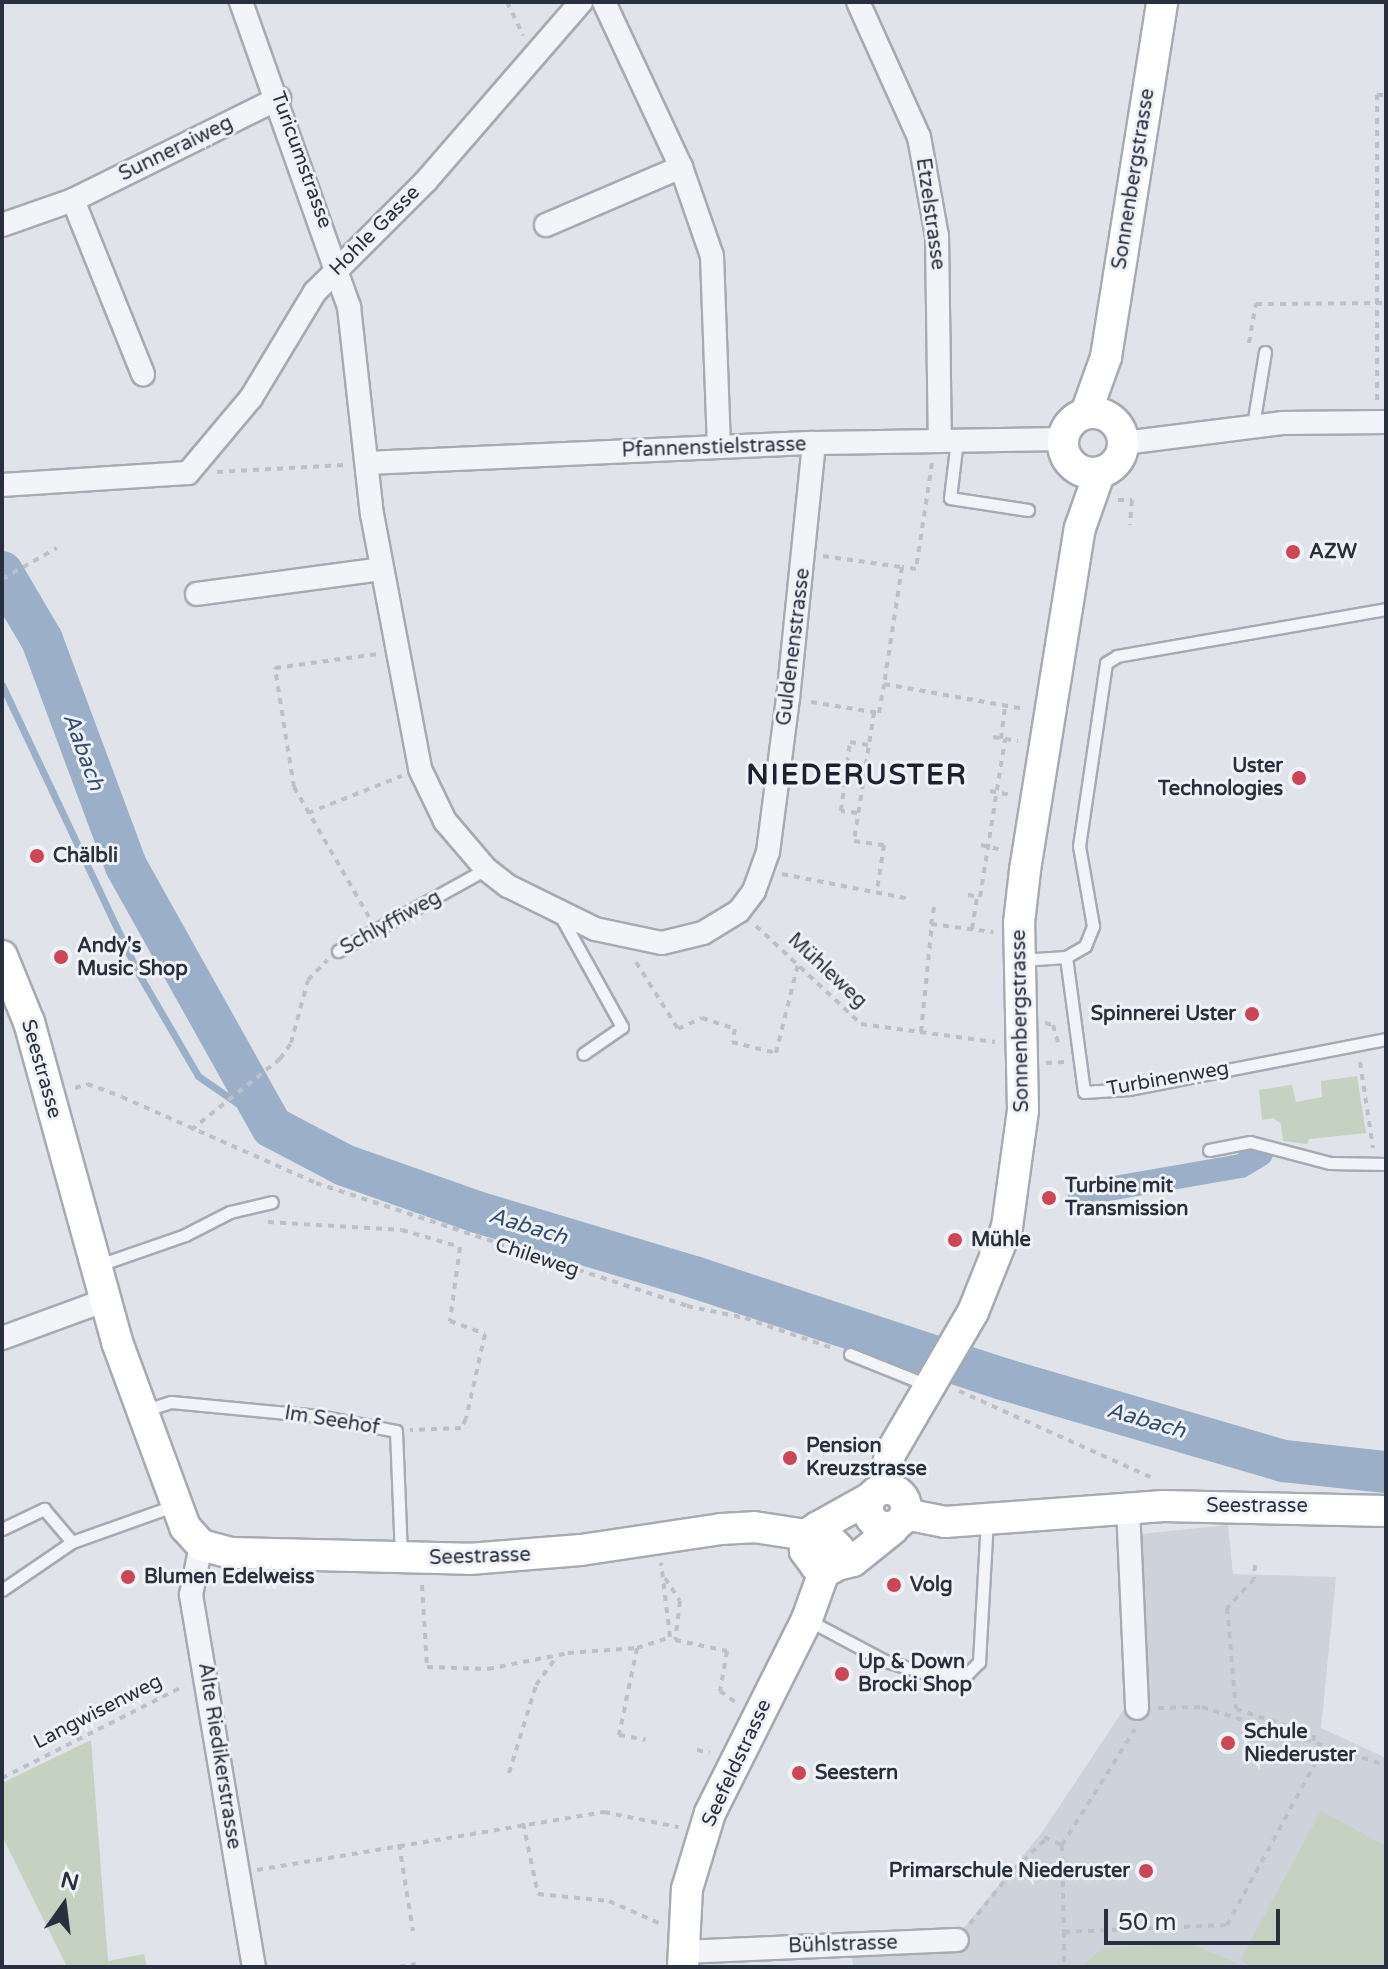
<!DOCTYPE html>
<meta charset="utf-8">
<style>
body{margin:0}
#map{position:relative;width:1388px;height:1969px;overflow:hidden;background:#e0e3e9;font-family:"Varela Round",sans-serif}
div>[style]{position:absolute}
[style*='--x']{left:calc(var(--x)*1px);top:calc(var(--y)*1px);width:calc(var(--w)*1px);rotate:calc(var(--a)*1deg)}
.built>*{inset:0;background:#ced2da}
.green>*{inset:0;background:#c5d2c1}
.stream>*{height:7px;margin:-3.5px;padding:0 3.5px;transform-origin:3.5px;border-radius:3.5px;background:#9bafc8}
.canal>*{height:24px;margin:-12px;padding:0 12px;transform-origin:12px;border-radius:12px;background:#9bafc8}
.river>*{height:42px;margin:-21px;padding:0 21px;transform-origin:21px;border-radius:21px;background:#9bafc8}
.path>*{height:4px;margin-top:-2px;transform-origin:0;background:repeating-linear-gradient(90deg,#bdc1c7 0 6px,transparent 0 12px)}
.roads{filter:drop-shadow(2px 0 #a5aab3) drop-shadow(-2px 0 #a5aab3) drop-shadow(0 2px #a5aab3) drop-shadow(0 -2px #a5aab3)}
.lane>*{height:11px;margin:-5.5px;padding:0 5.5px;transform-origin:5.5px;border-radius:5.5px;background:#f2f4f7}
.street>*{height:22px;margin:-11px;padding:0 11px;transform-origin:11px;border-radius:11px;background:#f2f4f7}
.secondary>*{height:30px;margin:-15px;padding:0 15px;transform-origin:15px;border-radius:15px;background:#fff}
.secondary>.ring{margin:-15px;padding:0;box-sizing:content-box;background:none;border:30px solid #fff;border-radius:50%}
.dots>*{width:22px;height:22px;translate:-50% -50%;box-sizing:border-box;border:4px solid #eff2f6;border-radius:50%}
span{translate:-50% -50%;white-space:nowrap;text-align:center;line-height:1.15;-webkit-text-stroke:6px #eff2f6;paint-order:stroke}
.street-label{font-size:20px;color:#283040}
.poi-label{font-size:20px;color:#283040;font-weight:700}
.left{translate:0 -50%;text-align:left}
.right{translate:-100% -50%;text-align:right}
.water-label{font-size:22px;color:#334e73;font-style:italic}
.district-label{font-size:28px;color:#1b2130;font-weight:700;letter-spacing:2px}
.frame{position:absolute;inset:0;border:4px solid #283040;pointer-events:none}
.north{position:absolute;left:24px;top:1865px;width:80px;height:80px;-webkit-text-stroke:6px #eff2f6;paint-order:stroke;rotate:14deg;font-size:22px;font-weight:700;line-height:32px;text-align:center;color:#283040}
.north::after{content:'';display:block;margin:auto;width:28px;height:36px;background:#283040;clip-path:polygon(50% 0,100% 100%,50% 72%,0 100%)}
.scale{position:absolute;left:1104px;top:1909px;width:176px;height:36px;box-sizing:border-box;border:4px solid #283040;border-top:0;padding-left:10px;font-size:24px;line-height:28px;white-space:nowrap;color:#283040;-webkit-text-stroke:6px #eff2f6;paint-order:stroke}
</style>
<div id="map">
<div class="built">
<i style="clip-path:polygon(1228px 1525px,1233px 1574px,1336px 1577px,1321px 1728px,1386px 1758px,1384px 1967px,853px 1967px,852px 1951px,948px 1947px,1043px 1831px,1124px 1709px,1145px 1708px,1141px 1534px)"></i>
</div>
<div class="green">
<i style="clip-path:polygon(1357px 1076px,1366px 1133px,1309px 1139px,1307px 1144px,1283px 1141px,1281px 1124px,1273px 1118px,1262px 1120px,1259px 1090px,1292px 1085px,1296px 1102px,1322px 1097px,1321px 1081px)"></i>
<i style="clip-path:polygon(91px 1740px,108px 1961px,144px 1954px,147px 1967px,67px 1967px,2px 1836px,2px 1783px)"></i>
<i style="clip-path:polygon(1321px 1811px,1386px 1846px,1386px 1959px,1382px 1967px,1253px 1967px,1240px 1960px)"></i>
<i style="clip-path:polygon(1187px 1942px,1245px 1967px,1081px 1967px,1101px 1949px)"></i>
</div>
<div class="stream">
<i style="--x:2;--y:685;--w:316;--a:64.7"></i>
<i style="--x:137;--y:971;--w:121;--a:59.8"></i>
<i style="--x:198;--y:1076;--w:90;--a:34.6"></i>
</div>
<div class="canal">
<i style="--x:1080;--y:1194;--w:163;--a:-9.9"></i>
<i style="--x:1241;--y:1166;--w:23;--a:-31"></i>
</div>
<div class="river">
<i style="--x:2;--y:572;--w:79;--a:59.5"></i>
<i style="--x:42;--y:640;--w:241;--a:69.6"></i>
<i style="--x:126;--y:866;--w:299;--a:60.8"></i>
<i style="--x:272;--y:1127;--w:81;--a:27.8"></i>
<i style="--x:344;--y:1165;--w:141;--a:19.5"></i>
<i style="--x:477;--y:1212;--w:227;--a:16.7"></i>
<i style="--x:694;--y:1277;--w:325;--a:18.3"></i>
<i style="--x:1003;--y:1379;--w:293;--a:16.3"></i>
<i style="--x:1284;--y:1461;--w:103;--a:6.2"></i>
</div>
<div class="path">
<i style="--x:507;--y:2;--w:37;--a:64"></i>
<i style="--x:1249;--y:343;--w:40;--a:-80"></i>
<i style="--x:1256;--y:304;--w:130;--a:-0.4"></i>
<i style="--x:1377;--y:400;--w:305;--a:-90"></i>
<i style="--x:1377;--y:95;--w:9;--a:0"></i>
<i style="--x:932;--y:463;--w:107;--a:98.6"></i>
<i style="--x:916;--y:569;--w:14;--a:-172"></i>
<i style="--x:902;--y:567;--w:118;--a:98.7"></i>
<i style="--x:884;--y:684;--w:142;--a:10.1"></i>
<i style="--x:217;--y:472;--w:127;--a:-3.2"></i>
<i style="--x:1118;--y:500;--w:14;--a:0"></i>
<i style="--x:1132;--y:500;--w:25;--a:95"></i>
<i style="--x:823;--y:556;--w:79;--a:8"></i>
<i style="--x:2;--y:579;--w:63;--a:-29.4"></i>
<i style="--x:811;--y:702;--w:69;--a:9.2"></i>
<i style="--x:879;--y:713;--w:29;--a:-80"></i>
<i style="--x:874;--y:712;--w:131;--a:98.8"></i>
<i style="--x:854;--y:841;--w:30;--a:8"></i>
<i style="--x:884;--y:845;--w:46;--a:98.8"></i>
<i style="--x:993;--y:737;--w:25;--a:9"></i>
<i style="--x:1001;--y:739;--w:33;--a:-83"></i>
<i style="--x:990;--y:791;--w:21;--a:11"></i>
<i style="--x:308;--y:813;--w:101;--a:-21.5"></i>
<i style="--x:857;--y:813;--w:16;--a:-173"></i>
<i style="--x:841;--y:811;--w:70;--a:-82.6"></i>
<i style="--x:850;--y:742;--w:19;--a:9"></i>
<i style="--x:981;--y:845;--w:22;--a:13"></i>
<i style="--x:782;--y:874;--w:129;--a:11.1"></i>
<i style="--x:968;--y:895;--w:12;--a:9"></i>
<i style="--x:980;--y:897;--w:160;--a:-81"></i>
<i style="--x:934;--y:907;--w:17;--a:100"></i>
<i style="--x:931;--y:924;--w:63;--a:7.4"></i>
<i style="--x:369;--y:917;--w:150;--a:-120"></i>
<i style="--x:294;--y:787;--w:121;--a:-99.1"></i>
<i style="--x:275;--y:668;--w:104;--a:-7.7"></i>
<i style="--x:756;--y:926;--w:144;--a:43"></i>
<i style="--x:861;--y:1024;--w:135;--a:7.7"></i>
<i style="--x:972;--y:929;--w:33;--a:-81"></i>
<i style="--x:636;--y:962;--w:79;--a:57.9"></i>
<i style="--x:678;--y:1029;--w:26;--a:-25"></i>
<i style="--x:702;--y:1018;--w:35;--a:18"></i>
<i style="--x:735;--y:1029;--w:13;--a:103"></i>
<i style="--x:732;--y:1042;--w:45;--a:14"></i>
<i style="--x:776;--y:1053;--w:92;--a:-76.1"></i>
<i style="--x:1045;--y:1023;--w:8;--a:14"></i>
<i style="--x:1053;--y:1025;--w:19;--a:74"></i>
<i style="--x:921;--y:1032;--w:109;--a:-84.2"></i>
<i style="--x:1360;--y:1062;--w:87;--a:81.4"></i>
<i style="--x:1046;--y:1063;--w:19;--a:-3"></i>
<i style="--x:75;--y:1088;--w:13;--a:-18"></i>
<i style="--x:87;--y:1084;--w:37;--a:20"></i>
<i style="--x:122;--y:1097;--w:212;--a:23.9"></i>
<i style="--x:316;--y:1183;--w:391;--a:18.3"></i>
<i style="--x:687;--y:1306;--w:59;--a:11.7"></i>
<i style="--x:745;--y:1318;--w:95;--a:19"></i>
<i style="--x:191;--y:1130;--w:114;--a:-38.6"></i>
<i style="--x:280;--y:1059;--w:19;--a:-55"></i>
<i style="--x:291;--y:1043;--w:65;--a:-74.9"></i>
<i style="--x:308;--y:980;--w:28;--a:-46"></i>
<i style="--x:268;--y:1222;--w:134;--a:3.4"></i>
<i style="--x:402;--y:1230;--w:60;--a:16.3"></i>
<i style="--x:460;--y:1247;--w:75;--a:97.7"></i>
<i style="--x:450;--y:1321;--w:37;--a:20"></i>
<i style="--x:485;--y:1334;--w:87;--a:102.6"></i>
<i style="--x:466;--y:1419;--w:10;--a:119"></i>
<i style="--x:461;--y:1428;--w:51;--a:177.8"></i>
<i style="--x:959;--y:1391;--w:215;--a:24.2"></i>
<i style="--x:1255;--y:1565;--w:14;--a:94"></i>
<i style="--x:1254;--y:1579;--w:40;--a:133"></i>
<i style="--x:1227;--y:1608;--w:101;--a:84.9"></i>
<i style="--x:1236;--y:1709;--w:82;--a:18.4"></i>
<i style="--x:1314;--y:1735;--w:6;--a:99"></i>
<i style="--x:665;--y:1578;--w:27;--a:57"></i>
<i style="--x:680;--y:1601;--w:39;--a:97"></i>
<i style="--x:675;--y:1640;--w:53;--a:11.9"></i>
<i style="--x:727;--y:1651;--w:41;--a:99.9"></i>
<i style="--x:720;--y:1691;--w:22;--a:36"></i>
<i style="--x:422;--y:1585;--w:82;--a:86.5"></i>
<i style="--x:427;--y:1667;--w:61;--a:1.9"></i>
<i style="--x:488;--y:1669;--w:82;--a:-11.3"></i>
<i style="--x:568;--y:1653;--w:69;--a:-4.1"></i>
<i style="--x:637;--y:1648;--w:35;--a:-18"></i>
<i style="--x:670;--y:1637;--w:75;--a:-96.9"></i>
<i style="--x:637;--y:1648;--w:89;--a:101.7"></i>
<i style="--x:619;--y:1735;--w:27;--a:10"></i>
<i style="--x:1158;--y:1708;--w:44;--a:-1.3"></i>
<i style="--x:1202;--y:1707;--w:193;--a:17.5"></i>
<i style="--x:697;--y:1750;--w:13;--a:13"></i>
<i style="--x:509;--y:1773;--w:92;--a:-72.9"></i>
<i style="--x:536;--y:1685;--w:34;--a:-54"></i>
<i style="--x:2;--y:1778;--w:204;--a:-26.8"></i>
<i style="--x:523;--y:1823;--w:73;--a:78.1"></i>
<i style="--x:538;--y:1894;--w:71;--a:5.6"></i>
<i style="--x:609;--y:1901;--w:57;--a:23.9"></i>
<i style="--x:1044;--y:1837;--w:20;--a:24"></i>
<i style="--x:1062;--y:1845;--w:137;--a:-57.8"></i>
<i style="--x:399;--y:1844;--w:88;--a:80.9"></i>
<i style="--x:1062;--y:1845;--w:87;--a:88.7"></i>
<i style="--x:1064;--y:1932;--w:163;--a:-2.5"></i>
<i style="--x:1227;--y:1925;--w:203;--a:-61.4"></i>
<i style="--x:257;--y:1870;--w:352;--a:-9.5"></i>
<i style="--x:604;--y:1812;--w:76;--a:11.5"></i>
<i style="--x:970;--y:1924;--w:70;--a:-51.3"></i>
<i style="--x:1014;--y:1869;--w:42;--a:-43.1"></i>
<i style="--x:1064;--y:1932;--w:35;--a:90"></i>
<i style="--x:399;--y:1967;--w:17;--a:-10"></i>
</div>
<div class="roads">
<div class="lane">
<i style="--x:1253;--y:425;--w:74;--a:-80.7"></i>
<i style="--x:957;--y:440;--w:58;--a:96.9"></i>
<i style="--x:950;--y:498;--w:79;--a:8.7"></i>
<i style="--x:560;--y:915;--w:128;--a:61"></i>
<i style="--x:622;--y:1027;--w:47;--a:145.3"></i>
<i style="--x:338;--y:951;--w:169;--a:-29"></i>
<i style="--x:1066;--y:957;--w:136;--a:82.4"></i>
<i style="--x:1084;--y:1092;--w:45;--a:-3.8"></i>
<i style="--x:1129;--y:1089;--w:262;--a:-11"></i>
<i style="--x:1020;--y:960;--w:46;--a:-3.7"></i>
<i style="--x:1066;--y:957;--w:22;--a:-30"></i>
<i style="--x:1085;--y:946;--w:22;--a:-68"></i>
<i style="--x:1093;--y:926;--w:81;--a:-99.9"></i>
<i style="--x:1079;--y:846;--w:185;--a:-81.6"></i>
<i style="--x:1106;--y:663;--w:13;--a:-32"></i>
<i style="--x:1117;--y:656;--w:273;--a:-9.9"></i>
<i style="--x:1209;--y:1150;--w:42;--a:-11"></i>
<i style="--x:1250;--y:1142;--w:83;--a:14.7"></i>
<i style="--x:1330;--y:1163;--w:56;--a:1"></i>
<i style="--x:99;--y:1265;--w:91;--a:-19.2"></i>
<i style="--x:185;--y:1235;--w:51;--a:-27.1"></i>
<i style="--x:230;--y:1212;--w:43;--a:-13.4"></i>
<i style="--x:850;--y:1354;--w:83;--a:21.9"></i>
<i style="--x:143;--y:1411;--w:29;--a:-18"></i>
<i style="--x:171;--y:1402;--w:148;--a:5.4"></i>
<i style="--x:318;--y:1416;--w:79;--a:10.9"></i>
<i style="--x:396;--y:1431;--w:127;--a:87.7"></i>
<i style="--x:2;--y:1529;--w:47;--a:-25.5"></i>
<i style="--x:44;--y:1509;--w:43;--a:49.7"></i>
<i style="--x:2;--y:1590;--w:85;--a:-34.4"></i>
<i style="--x:72;--y:1542;--w:110;--a:-19.6"></i>
<i style="--x:808;--y:1620;--w:87;--a:28"></i>
<i style="--x:885;--y:1661;--w:46;--a:16.5"></i>
<i style="--x:929;--y:1674;--w:39;--a:-1"></i>
<i style="--x:968;--y:1673;--w:16;--a:-45"></i>
<i style="--x:979;--y:1662;--w:143;--a:-86.8"></i>
</div>
<div class="street">
<i style="--x:241;--y:2;--w:324;--a:70.5"></i>
<i style="--x:349;--y:307;--w:208;--a:83.7"></i>
<i style="--x:372;--y:514;--w:259;--a:79.3"></i>
<i style="--x:420;--y:769;--w:58;--a:64.3"></i>
<i style="--x:445;--y:821;--w:63;--a:49.5"></i>
<i style="--x:486;--y:869;--w:28;--a:38"></i>
<i style="--x:508;--y:886;--w:97;--a:26.3"></i>
<i style="--x:595;--y:929;--w:68;--a:11.8"></i>
<i style="--x:662;--y:943;--w:42;--a:-13.7"></i>
<i style="--x:703;--y:933;--w:42;--a:-31.4"></i>
<i style="--x:739;--y:911;--w:25;--a:-53"></i>
<i style="--x:754;--y:891;--w:41;--a:-70.3"></i>
<i style="--x:768;--y:852;--w:154;--a:-82.6"></i>
<i style="--x:788;--y:699;--w:257;--a:-84.2"></i>
<i style="--x:604;--y:2;--w:182;--a:65"></i>
<i style="--x:681;--y:167;--w:94;--a:70.8"></i>
<i style="--x:712;--y:256;--w:191;--a:87.9"></i>
<i style="--x:858;--y:2;--w:148;--a:65.7"></i>
<i style="--x:919;--y:137;--w:101;--a:79.7"></i>
<i style="--x:937;--y:236;--w:203;--a:89.2"></i>
<i style="--x:73;--y:200;--w:188;--a:68.1"></i>
<i style="--x:2;--y:225;--w:75;--a:-19.4"></i>
<i style="--x:73;--y:200;--w:230;--a:-26.3"></i>
<i style="--x:546;--y:225;--w:147;--a:-23.2"></i>
<i style="--x:1124;--y:443;--w:159;--a:-7.2"></i>
<i style="--x:1282;--y:423;--w:104;--a:-0.6"></i>
<i style="--x:367;--y:463;--w:447;--a:-2.6"></i>
<i style="--x:814;--y:443;--w:248;--a:-0.9"></i>
<i style="--x:2;--y:485;--w:186;--a:-3.7"></i>
<i style="--x:188;--y:473;--w:98;--a:-50"></i>
<i style="--x:251;--y:398;--w:124;--a:-58.9"></i>
<i style="--x:315;--y:292;--w:157;--a:-45"></i>
<i style="--x:426;--y:181;--w:237;--a:-49.1"></i>
<i style="--x:197;--y:594;--w:186;--a:-7.7"></i>
<i style="--x:2;--y:1338;--w:108;--a:-20.1"></i>
<i style="--x:1128;--y:1508;--w:200;--a:87.4"></i>
<i style="--x:201;--y:1545;--w:51;--a:101.3"></i>
<i style="--x:191;--y:1595;--w:377;--a:80.4"></i>
<i style="--x:682;--y:1952;--w:275;--a:-2.5"></i>
</div>
<div class="secondary">
<i class="ring" style="left:1063px;top:413px;width:30px;height:30px"></i>
<i style="--x:1086;--y:413;--w:59;--a:-70.3"></i>
<i style="--x:1106;--y:357;--w:359;--a:-81"></i>
<i style="--x:2;--y:956;--w:71;--a:67.8"></i>
<i style="--x:29;--y:1022;--w:332;--a:74.6"></i>
<i style="--x:117;--y:1342;--w:197;--a:69.8"></i>
<i style="--x:185;--y:1527;--w:24;--a:48"></i>
<i style="--x:201;--y:1545;--w:31;--a:15"></i>
<i style="--x:231;--y:1553;--w:238;--a:1.4"></i>
<i style="--x:469;--y:1559;--w:112;--a:-4.6"></i>
<i style="--x:581;--y:1550;--w:142;--a:-8.5"></i>
<i style="--x:721;--y:1529;--w:33;--a:-3"></i>
<i style="--x:754;--y:1527;--w:53;--a:8.7"></i>
<i style="--x:884;--y:1488;--w:35;--a:-80"></i>
<i style="--x:890;--y:1454;--w:164;--a:-59.7"></i>
<i style="--x:973;--y:1312;--w:92;--a:-68.2"></i>
<i style="--x:1007;--y:1227;--w:118;--a:-82.2"></i>
<i style="--x:1023;--y:1110;--w:187;--a:-91.2"></i>
<i style="--x:1019;--y:923;--w:53;--a:-83.5"></i>
<i style="--x:1025;--y:870;--w:346;--a:-80.9"></i>
<i style="--x:1080;--y:528;--w:57;--a:-70.6"></i>
<i class="ring" style="left:868px;top:1489px;width:8px;height:8px"></i>
<i style="--x:905;--y:1514;--w:41;--a:11.3"></i>
<i style="--x:945;--y:1522;--w:219;--a:-4.2"></i>
<i style="--x:1163;--y:1506;--w:223;--a:1.3"></i>
<i style="--x:818;--y:1527;--w:30;--a:46"></i>
<i style="--x:839;--y:1549;--w:16;--a:97"></i>
<i style="--x:837;--y:1565;--w:6;--a:149"></i>
<i style="--x:832;--y:1568;--w:16;--a:-173"></i>
<i style="--x:816;--y:1566;--w:19;--a:-126"></i>
<i style="--x:805;--y:1551;--w:16;--a:-86"></i>
<i style="--x:806;--y:1535;--w:14;--a:-34"></i>
<i style="--x:818;--y:1527;--w:60;--a:-29.1"></i>
<i style="--x:837;--y:1565;--w:16;--a:-14"></i>
<i style="--x:853;--y:1561;--w:51;--a:-38.7"></i>
<i style="--x:683;--y:1967;--w:78;--a:-87.1"></i>
<i style="--x:687;--y:1889;--w:79;--a:-73.2"></i>
<i style="--x:710;--y:1813;--w:217;--a:-63.4"></i>
<i style="--x:807;--y:1619;--w:53;--a:-70.2"></i>
</div>
</div>
<div class="dots">
<i style="left:1293px;top:552px;background:#cc4656"></i>
<i style="left:1299px;top:778px;background:#cc4656"></i>
<i style="left:37px;top:856px;background:#cc4656"></i>
<i style="left:61px;top:957px;background:#cc4656"></i>
<i style="left:1252px;top:1014px;background:#cc4656"></i>
<i style="left:1049px;top:1198px;background:#cc4656"></i>
<i style="left:955px;top:1240px;background:#cc4656"></i>
<i style="left:790px;top:1458px;background:#cc4656"></i>
<i style="left:128px;top:1577px;background:#cc4656"></i>
<i style="left:894px;top:1585px;background:#cc4656"></i>
<i style="left:842px;top:1674px;background:#cc4656"></i>
<i style="left:1228px;top:1743px;background:#cc4656"></i>
<i style="left:799px;top:1773px;background:#cc4656"></i>
<i style="left:1146px;top:1871px;background:#cc4656"></i>
</div>
<div class="street-label">
<span style="left:176px;top:149px;rotate:-26deg">Sunneraiweg</span>
<span style="left:301px;top:160px;rotate:70deg">Turicumstrasse</span>
<span style="left:1134px;top:179px;rotate:-81deg">Sonnenbergstrasse</span>
<span style="left:930px;top:214px;rotate:82deg">Etzelstrasse</span>
<span style="left:375px;top:231px;rotate:-45deg">Hohle Gasse</span>
<span style="left:714px;top:448px;rotate:-2deg">Pfannenstielstrasse</span>
<span style="left:794px;top:647px;rotate:-83deg">Guldenenstrasse</span>
<span style="left:391px;top:923px;rotate:-29deg">Schlyffiweg</span>
<span style="left:827px;top:971px;rotate:43deg">Mühleweg</span>
<span style="left:1021px;top:1021px;rotate:-91deg">Sonnenbergstrasse</span>
<span style="left:41px;top:1069px;rotate:74deg">Seestrasse</span>
<span style="left:1168px;top:1079px;rotate:-10deg">Turbinenweg</span>
<span style="left:537px;top:1258px;rotate:18deg">Chileweg</span>
<span style="left:332px;top:1421px;rotate:9deg">Im Seehof</span>
<span style="left:1257px;top:1506px">Seestrasse</span>
<span style="left:480px;top:1557px;rotate:-2deg">Seestrasse</span>
<span style="left:98px;top:1712px;rotate:-27deg">Langwisenweg</span>
<span style="left:219px;top:1756px;rotate:81deg">Alte Riedikerstrasse</span>
<span style="left:737px;top:1763px;rotate:-65deg">Seefeldstrasse</span>
<span style="left:843px;top:1945px;rotate:-2deg">Bühlstrasse</span>
</div>
<div class="poi-label">
<span class="left" style="left:1309px;top:552px">AZW</span>
<span class="right" style="left:1283px;top:778px">Uster<br>Technologies</span>
<span class="left" style="left:53px;top:856px">Chälbli</span>
<span class="left" style="left:77px;top:958px">Andy's<br>Music Shop</span>
<span class="right" style="left:1236px;top:1014px">Spinnerei Uster</span>
<span class="left" style="left:1065px;top:1198px">Turbine mit<br>Transmission</span>
<span class="left" style="left:971px;top:1240px">Mühle</span>
<span class="left" style="left:806px;top:1458px">Pension<br>Kreuzstrasse</span>
<span class="left" style="left:144px;top:1577px">Blumen Edelweiss</span>
<span class="left" style="left:910px;top:1585px">Volg</span>
<span class="left" style="left:858px;top:1674px">Up &amp; Down<br>Brocki Shop</span>
<span class="left" style="left:1244px;top:1744px">Schule<br>Niederuster</span>
<span class="left" style="left:815px;top:1773px">Seestern</span>
<span class="right" style="left:1130px;top:1871px">Primarschule Niederuster</span>
</div>
<div class="water-label">
<span style="left:83px;top:752px;rotate:70deg">Aabach</span>
<span style="left:528px;top:1227px;rotate:17deg">Aabach</span>
<span style="left:1146px;top:1421px;rotate:16deg">Aabach</span>
</div>
<div class="district-label">
<span style="left:857px;top:775px">NIEDERUSTER</span>
</div>
<div class="frame"></div>
<div class="north">N</div>
<div class="scale">50 m</div>
</div>
